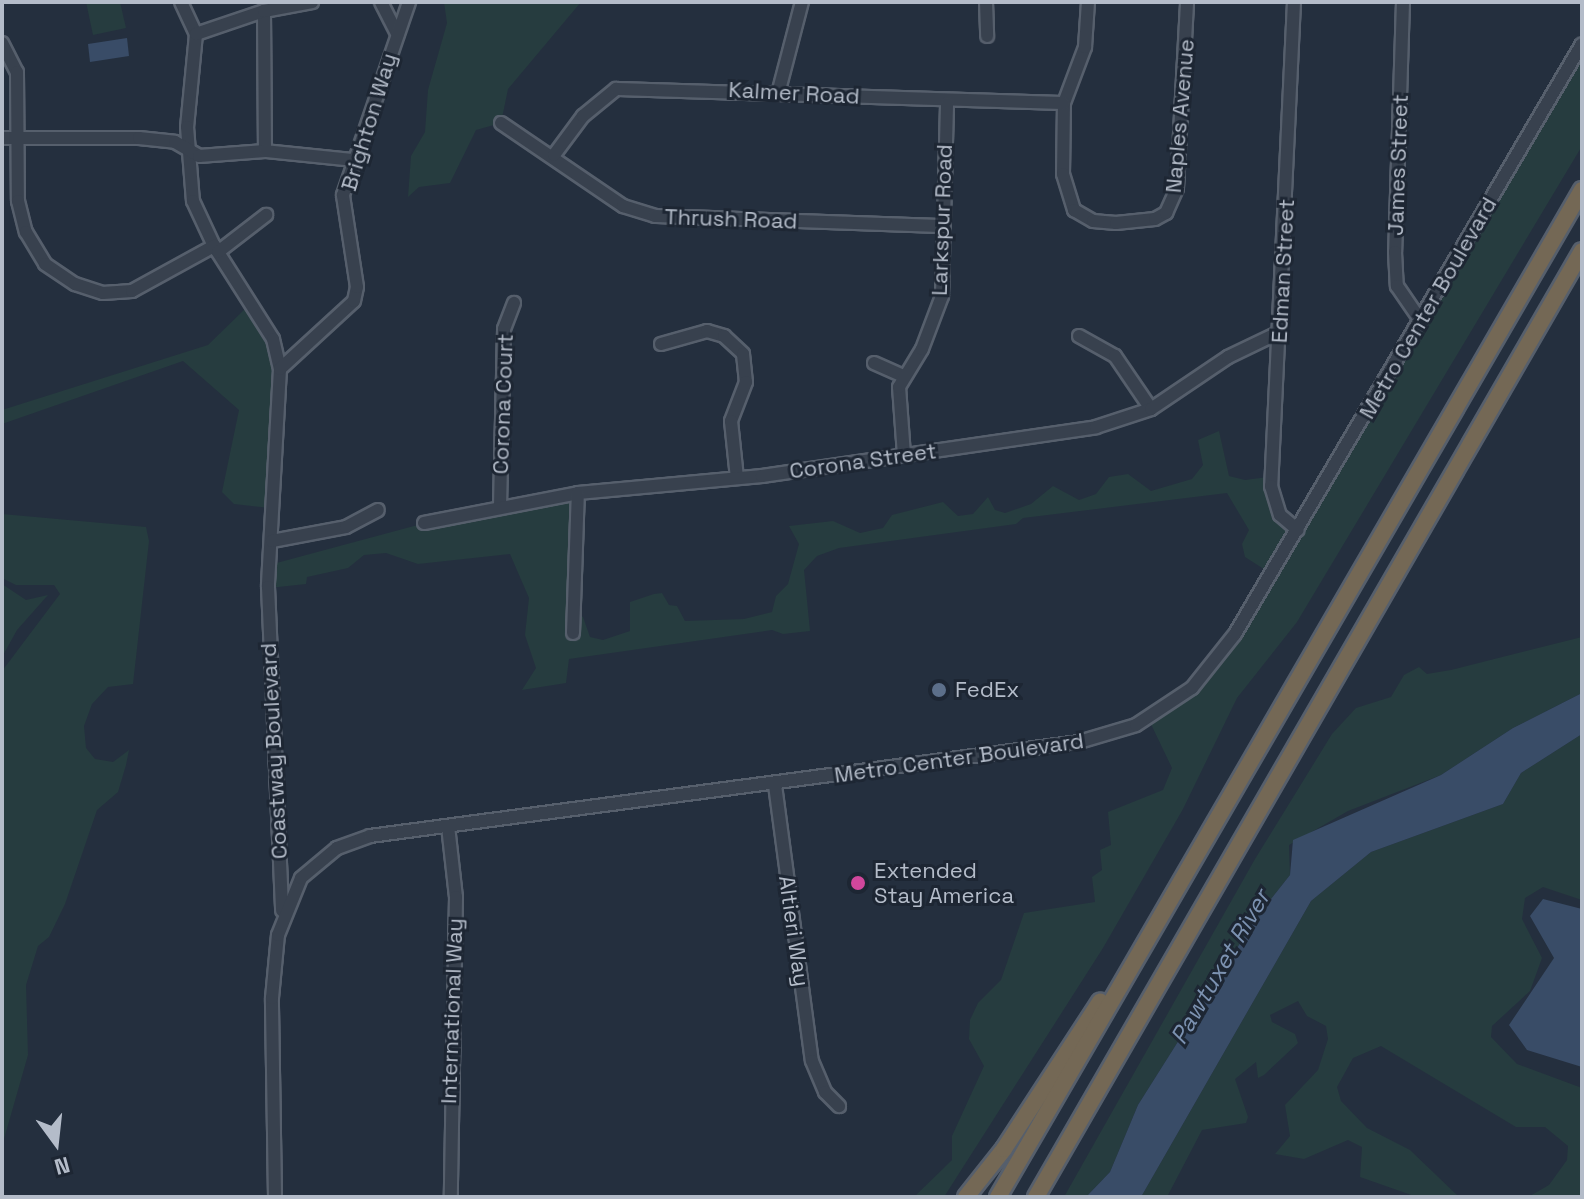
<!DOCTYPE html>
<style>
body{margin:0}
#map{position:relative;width:1584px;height:1199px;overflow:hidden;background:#242f3e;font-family:"Space Grotesk",sans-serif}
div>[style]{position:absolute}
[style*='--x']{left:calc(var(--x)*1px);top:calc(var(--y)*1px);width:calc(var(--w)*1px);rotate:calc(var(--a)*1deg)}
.green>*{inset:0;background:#263c3f}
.water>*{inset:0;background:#394c67}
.roads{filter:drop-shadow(2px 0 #565f6c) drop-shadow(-2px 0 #565f6c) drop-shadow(0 2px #565f6c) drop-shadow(0 -2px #565f6c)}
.minor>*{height:12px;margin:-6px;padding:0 6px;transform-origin:6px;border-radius:6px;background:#38414e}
.highway>*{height:16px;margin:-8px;padding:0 8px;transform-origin:8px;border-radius:8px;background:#746855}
.dots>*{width:22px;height:22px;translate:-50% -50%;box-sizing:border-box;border:4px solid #1d2633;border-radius:50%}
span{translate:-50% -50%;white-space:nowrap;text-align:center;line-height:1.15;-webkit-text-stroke:6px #1d2633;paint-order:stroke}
.street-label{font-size:22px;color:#b4bcc9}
.poi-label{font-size:22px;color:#b4bcc9}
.left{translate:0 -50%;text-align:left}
.water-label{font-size:24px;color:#7c92b1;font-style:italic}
.frame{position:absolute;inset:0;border:4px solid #b4bcc9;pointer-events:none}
.north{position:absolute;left:16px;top:1103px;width:80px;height:80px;-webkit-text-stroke:6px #1d2633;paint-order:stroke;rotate:165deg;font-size:22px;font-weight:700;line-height:32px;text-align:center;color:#b4bcc9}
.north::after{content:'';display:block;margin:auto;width:28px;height:36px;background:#b4bcc9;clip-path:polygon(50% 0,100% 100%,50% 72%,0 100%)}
</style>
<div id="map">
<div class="green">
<i style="clip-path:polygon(86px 2px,120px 2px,126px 28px,93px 35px)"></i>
<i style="clip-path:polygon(444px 2px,581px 2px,508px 89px,501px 123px,476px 130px,450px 183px,419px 187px,408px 197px,411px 156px,425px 132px,428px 90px,447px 23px)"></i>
<i style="clip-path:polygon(1582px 44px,1582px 146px,1297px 622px,1237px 698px,1183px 809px,1103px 948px,944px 1197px,914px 1197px,952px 1160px,952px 1136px,984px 1066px,969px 1039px,970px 1020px,978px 1003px,1001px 980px,1024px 913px,1095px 902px,1092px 877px,1102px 870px,1100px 850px,1111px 845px,1108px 812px,1163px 790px,1172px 768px,1149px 720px,1190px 691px,1270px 573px,1245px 557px,1242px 544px,1249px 530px,1227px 493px,1023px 518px,1016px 524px,839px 548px,817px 556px,804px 570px,810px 631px,783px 634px,772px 630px,569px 659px,566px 683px,522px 690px,536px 668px,525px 635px,529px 598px,510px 554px,418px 564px,386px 553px,364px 555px,348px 568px,307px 577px,306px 584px,269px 588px,269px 565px,414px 526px,576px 495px,576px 612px,583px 617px,590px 637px,603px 640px,630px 631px,630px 602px,654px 594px,662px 593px,669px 605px,677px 606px,685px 621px,744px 619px,772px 612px,776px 596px,788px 584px,799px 544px,789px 526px,833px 521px,860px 533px,883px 528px,892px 515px,943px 502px,958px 516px,973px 514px,988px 497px,995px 510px,1005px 513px,1031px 504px,1053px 486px,1079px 500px,1096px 494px,1109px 477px,1128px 474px,1151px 491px,1192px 479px,1203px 465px,1198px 440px,1219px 431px,1229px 476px,1245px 480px,1268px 477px,1271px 493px,1292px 527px)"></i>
<i style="clip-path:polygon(250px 304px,278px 361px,270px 508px,234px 504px,222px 492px,239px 410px,183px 361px,2px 424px,2px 410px,208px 345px)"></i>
<i style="clip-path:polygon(2px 514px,146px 527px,149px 541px,133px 684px,108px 687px,92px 704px,84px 726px,86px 748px,95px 759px,113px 762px,129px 750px,126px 765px,118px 792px,97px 810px,65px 904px,49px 937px,38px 946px,26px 985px,28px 1055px,2px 1146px,2px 671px,60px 594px,54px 585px,16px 585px,2px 578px)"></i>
<i style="clip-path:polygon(2px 584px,26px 600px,48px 595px,17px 630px,2px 657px)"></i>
<i style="clip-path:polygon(1582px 637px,1582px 693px,1513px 728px,1441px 775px,1348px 811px,1289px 845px,1290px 875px,1256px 918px,1138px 1105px,1110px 1172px,1086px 1197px,1064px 1197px,1255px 859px,1332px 734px,1356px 708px,1391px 697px,1404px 675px,1419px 667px,1427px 674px,1451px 670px)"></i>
<i style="clip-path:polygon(1582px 734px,1582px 900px,1543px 887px,1525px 898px,1522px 919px,1542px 958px,1530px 991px,1492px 1026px,1491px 1037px,1517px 1064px,1582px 1088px,1582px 1197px,1528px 1197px,1549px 1185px,1567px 1160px,1568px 1146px,1545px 1127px,1516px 1127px,1381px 1046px,1353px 1058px,1337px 1087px,1341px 1101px,1367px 1128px,1410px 1150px,1459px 1197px,1417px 1197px,1360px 1177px,1362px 1147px,1348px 1140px,1304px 1159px,1275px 1154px,1290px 1136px,1285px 1105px,1318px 1070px,1328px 1039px,1326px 1026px,1307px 1016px,1298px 1001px,1270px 1015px,1272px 1022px,1295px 1034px,1298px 1043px,1264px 1075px,1258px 1078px,1256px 1062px,1235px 1079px,1248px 1117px,1246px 1123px,1202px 1130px,1167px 1197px,1141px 1197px,1311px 901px,1371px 852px,1503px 804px,1521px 773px)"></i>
</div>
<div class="water">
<i style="clip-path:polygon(127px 38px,129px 56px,90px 62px,88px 44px)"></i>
<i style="clip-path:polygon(1582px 693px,1582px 734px,1521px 773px,1503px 804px,1371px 852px,1311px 901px,1141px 1197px,1086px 1197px,1110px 1172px,1138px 1105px,1256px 918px,1290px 875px,1293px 840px,1441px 775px,1513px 728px)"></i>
<i style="clip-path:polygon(1543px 899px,1582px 909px,1582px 1067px,1527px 1050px,1509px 1025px,1554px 958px,1530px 916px)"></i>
</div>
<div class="roads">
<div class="minor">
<i style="--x:181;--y:2;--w:35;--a:65"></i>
<i style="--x:196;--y:34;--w:93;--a:95.5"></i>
<i style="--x:187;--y:127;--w:74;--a:85.4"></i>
<i style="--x:193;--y:201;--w:50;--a:65"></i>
<i style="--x:214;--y:246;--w:110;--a:57.6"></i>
<i style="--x:273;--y:339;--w:31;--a:77"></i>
<i style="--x:280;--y:369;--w:218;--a:93.2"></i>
<i style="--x:268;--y:587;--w:324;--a:87.5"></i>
<i style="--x:381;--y:2;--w:36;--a:63"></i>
<i style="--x:986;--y:2;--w:34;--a:88"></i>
<i style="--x:1294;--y:2;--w:485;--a:92.7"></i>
<i style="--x:1271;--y:486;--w:30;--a:73"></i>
<i style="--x:1280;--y:515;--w:23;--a:40"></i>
<i style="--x:1403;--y:2;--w:250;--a:91.8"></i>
<i style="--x:1395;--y:252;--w:34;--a:87"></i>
<i style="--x:1397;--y:286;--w:42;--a:55.6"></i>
<i style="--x:264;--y:11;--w:140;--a:89.6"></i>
<i style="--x:196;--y:34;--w:72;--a:-18.7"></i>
<i style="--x:264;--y:11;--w:49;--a:-10.6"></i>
<i style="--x:2;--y:43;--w:33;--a:63"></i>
<i style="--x:17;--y:72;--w:129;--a:89.6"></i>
<i style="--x:18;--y:201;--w:32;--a:76"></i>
<i style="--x:26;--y:232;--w:37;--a:59"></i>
<i style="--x:45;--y:264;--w:36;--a:34"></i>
<i style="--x:75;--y:284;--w:29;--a:18"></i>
<i style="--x:103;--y:293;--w:29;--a:-4"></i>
<i style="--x:132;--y:291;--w:94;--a:-28.8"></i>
<i style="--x:779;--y:90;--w:91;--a:-75.4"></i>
<i style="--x:1064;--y:103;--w:71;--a:90.8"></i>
<i style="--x:1063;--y:174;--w:38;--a:73"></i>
<i style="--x:1074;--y:210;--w:22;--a:30"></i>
<i style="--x:1093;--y:221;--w:23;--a:5"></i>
<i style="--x:1116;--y:223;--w:39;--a:-6"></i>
<i style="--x:1155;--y:219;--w:13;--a:-29"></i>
<i style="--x:1166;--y:213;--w:27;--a:-66"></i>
<i style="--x:1177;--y:188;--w:186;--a:-86.9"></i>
<i style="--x:1064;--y:103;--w:60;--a:-69.4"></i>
<i style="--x:1085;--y:47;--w:45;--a:-86.2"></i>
<i style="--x:501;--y:123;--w:148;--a:34.2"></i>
<i style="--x:623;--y:206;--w:34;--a:17"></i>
<i style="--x:655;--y:216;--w:286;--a:2"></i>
<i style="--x:2;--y:138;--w:137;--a:0"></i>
<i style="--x:139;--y:138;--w:36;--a:6"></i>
<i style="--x:175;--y:142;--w:28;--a:30"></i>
<i style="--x:199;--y:156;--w:66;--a:-4.3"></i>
<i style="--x:265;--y:151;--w:89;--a:5.8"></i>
<i style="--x:554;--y:155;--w:49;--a:-53.4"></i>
<i style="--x:583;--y:116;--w:43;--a:-39.3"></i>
<i style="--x:616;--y:89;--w:448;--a:1.8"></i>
<i style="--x:218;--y:252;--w:61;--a:-37.6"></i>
<i style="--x:1079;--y:336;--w:41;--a:29.1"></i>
<i style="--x:1115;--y:356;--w:64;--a:55.8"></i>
<i style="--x:661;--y:344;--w:48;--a:-15.8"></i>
<i style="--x:707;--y:331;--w:18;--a:16"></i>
<i style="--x:724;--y:336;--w:26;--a:43"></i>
<i style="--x:743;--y:354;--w:28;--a:84"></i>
<i style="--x:746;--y:382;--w:42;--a:111"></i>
<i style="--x:731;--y:421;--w:57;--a:84"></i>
<i style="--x:874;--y:363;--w:32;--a:24"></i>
<i style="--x:280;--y:369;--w:100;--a:-42.6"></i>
<i style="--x:354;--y:301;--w:14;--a:-78"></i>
<i style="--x:357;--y:287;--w:93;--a:-98.7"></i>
<i style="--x:343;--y:195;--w:204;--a:-71.1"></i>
<i style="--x:904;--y:455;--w:68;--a:-94.2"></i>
<i style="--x:899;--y:387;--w:44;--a:-58.8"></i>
<i style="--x:922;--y:349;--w:57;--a:-69.3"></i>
<i style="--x:942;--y:296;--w:193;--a:-88.5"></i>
<i style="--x:500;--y:506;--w:177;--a:-88.7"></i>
<i style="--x:504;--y:329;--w:28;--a:-69"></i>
<i style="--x:424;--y:523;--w:157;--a:-11"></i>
<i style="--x:578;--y:493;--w:185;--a:-5.3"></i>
<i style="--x:762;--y:476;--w:338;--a:-8.3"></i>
<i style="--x:1096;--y:427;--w:58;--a:-18.1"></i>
<i style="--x:1151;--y:409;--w:93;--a:-34"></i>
<i style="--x:1228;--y:357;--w:58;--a:-25.7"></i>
<i style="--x:272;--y:541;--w:75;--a:-10.7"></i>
<i style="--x:346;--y:527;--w:36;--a:-28"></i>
<i style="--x:573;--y:633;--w:140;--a:-88"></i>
<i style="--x:775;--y:785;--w:278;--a:82.4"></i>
<i style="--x:812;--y:1061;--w:34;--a:67"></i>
<i style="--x:825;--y:1092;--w:20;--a:45"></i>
<i style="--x:448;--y:826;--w:71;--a:83.6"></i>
<i style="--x:456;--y:897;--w:300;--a:91"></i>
<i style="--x:275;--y:1197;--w:199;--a:-90.9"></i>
<i style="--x:272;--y:998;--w:63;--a:-84.6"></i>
<i style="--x:278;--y:935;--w:61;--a:-68"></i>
<i style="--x:301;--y:878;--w:47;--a:-39.8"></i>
<i style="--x:337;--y:848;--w:35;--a:-20"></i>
<i style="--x:370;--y:836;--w:715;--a:-7.55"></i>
<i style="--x:1079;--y:742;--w:59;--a:-16.6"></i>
<i style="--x:1136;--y:725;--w:67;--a:-33.5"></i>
<i style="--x:1192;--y:688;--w:69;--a:-51.5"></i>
<i style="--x:1235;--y:634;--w:684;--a:-59.54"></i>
</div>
<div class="highway">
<i style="--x:966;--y:1197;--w:61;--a:-51.6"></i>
<i style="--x:1004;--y:1149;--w:176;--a:-56.9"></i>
<i style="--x:998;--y:1197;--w:1164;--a:-59.89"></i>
<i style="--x:1036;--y:1197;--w:1092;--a:-60.01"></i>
</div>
</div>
<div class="dots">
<i style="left:939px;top:690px;background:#5c6f8a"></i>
<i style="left:858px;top:883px;background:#d1479c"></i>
</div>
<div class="street-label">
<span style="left:794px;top:93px;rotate:3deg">Kalmer Road</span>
<span style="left:1180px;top:116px;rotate:-85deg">Naples Avenue</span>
<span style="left:369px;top:122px;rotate:-73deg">Brighton Way</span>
<span style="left:1398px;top:165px;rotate:-88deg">James Street</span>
<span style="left:731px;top:219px;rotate:2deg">Thrush Road</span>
<span style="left:942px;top:220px;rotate:-88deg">Larkspur Road</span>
<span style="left:1283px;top:271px;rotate:-87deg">Edman Street</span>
<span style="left:1428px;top:308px;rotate:-60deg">Metro Center Boulevard</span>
<span style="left:503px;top:404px;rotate:-88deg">Corona Court</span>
<span style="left:863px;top:461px;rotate:-8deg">Corona Street</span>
<span style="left:274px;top:751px;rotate:-93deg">Coastway Boulevard</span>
<span style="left:959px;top:758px;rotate:-8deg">Metro Center Boulevard</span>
<span style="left:794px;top:931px;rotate:82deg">Altieri Way</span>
<span style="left:452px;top:1011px;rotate:-88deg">International Way</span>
</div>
<div class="poi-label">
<span class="left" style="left:955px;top:690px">FedEx</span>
<span class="left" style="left:874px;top:883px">Extended<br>Stay America</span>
</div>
<div class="water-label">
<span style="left:1220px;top:967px;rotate:-60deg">Pawtuxet River</span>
</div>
<div class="frame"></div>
<div class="north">N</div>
</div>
